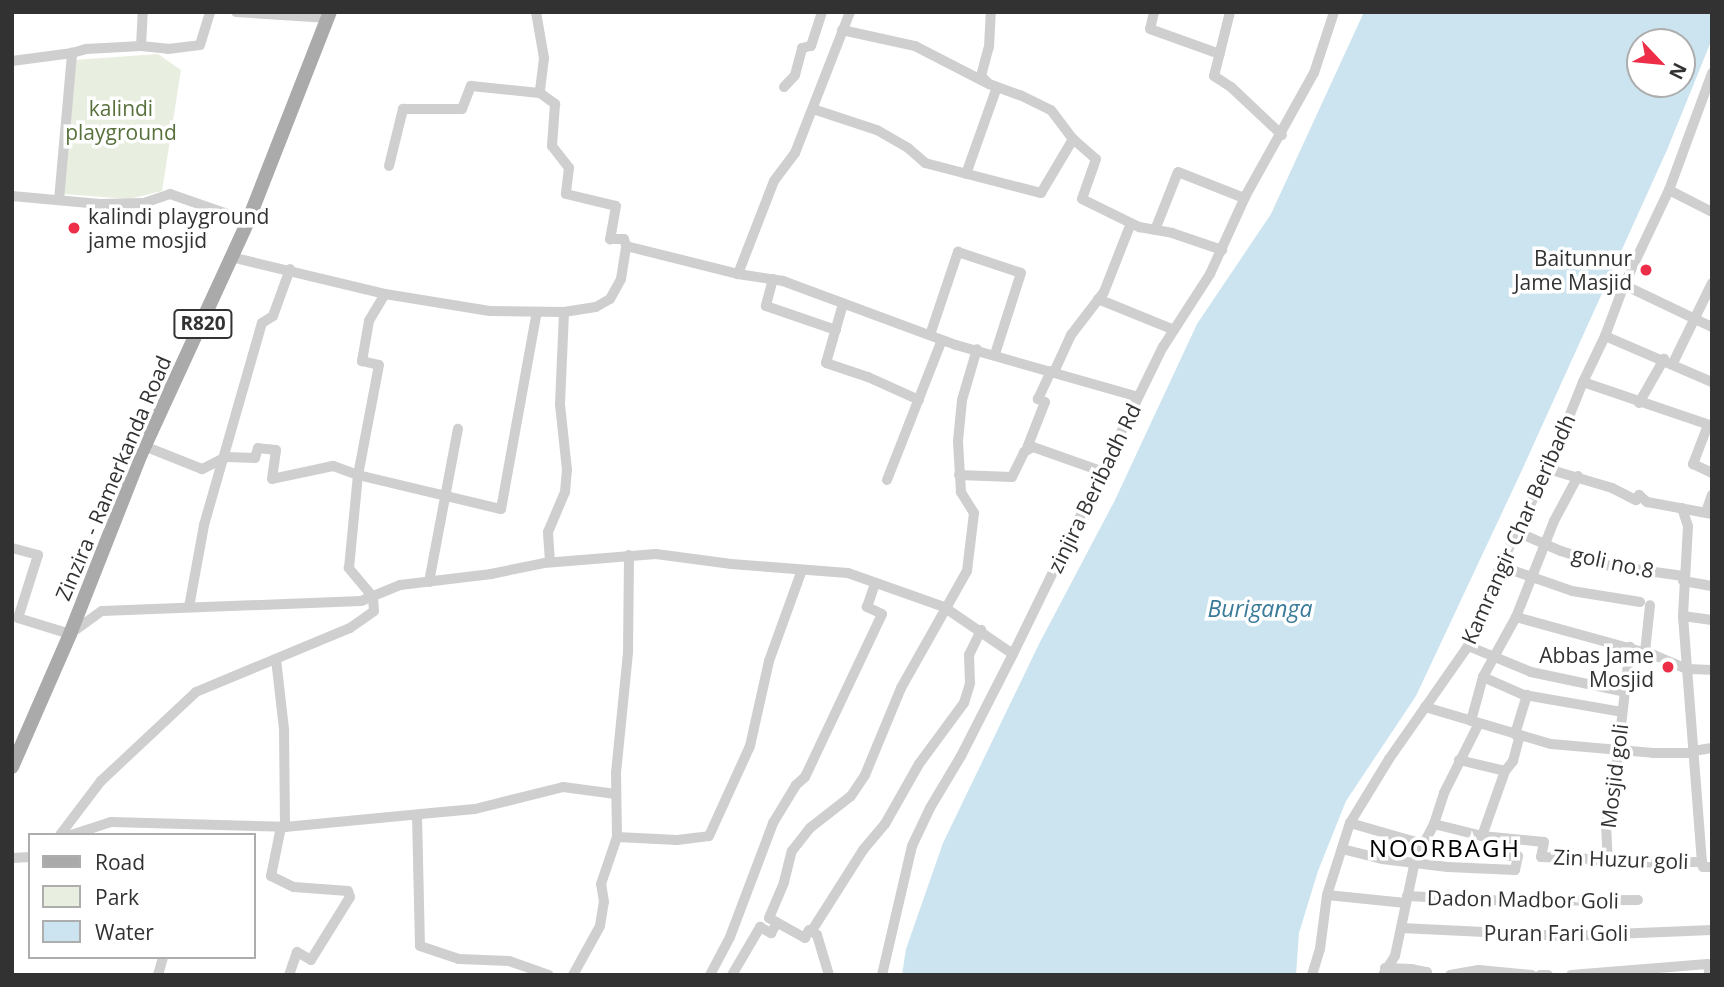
<!DOCTYPE html>
<style>
body{margin:0}
#map{position:relative;width:1724px;height:987px;overflow:hidden;background:#fff;font-family:"Open Sans",sans-serif}
div>[style]{position:absolute}
[style*='--x']{left:calc(var(--x)*1px);top:calc(var(--y)*1px);width:calc(var(--w)*1px);rotate:calc(var(--a)*1deg)}
.green>*{inset:0;background:#e9efe0}
.water>*{inset:0;background:#cbe4ef}
.minor>*{height:10px;margin:-5px;padding:0 5px;transform-origin:5px;border-radius:5px;background:#cfcfcf}
.major>*{height:14px;margin:-7px;padding:0 7px;transform-origin:7px;border-radius:7px;background:#aaa}
.dots>*{width:19px;height:19px;translate:-50% -50%;box-sizing:border-box;border:4px solid #fff;border-radius:50%}
span{translate:-50% -50%;white-space:nowrap;text-align:center;line-height:1.15;-webkit-text-stroke:7px #fff;paint-order:stroke}
.shield-label span{padding:2px 5px;background:#fff;border:2px solid;border-radius:5px;-webkit-text-stroke-width:0}
.shield-label{font-size:19px;color:#323232;font-weight:700}
.park-label{font-size:21px;color:#58713c}
.poi-label{font-size:21px;color:#323232}
.left{translate:0 -50%;text-align:left}
.right{translate:-100% -50%;text-align:right}
.street-label{font-size:21px;color:#323232}
.water-label{font-size:23px;color:#3a7b9a;font-style:italic}
.quarter-label{font-size:24px;color:#000;letter-spacing:2px}
.frame{position:absolute;inset:0;border:14px solid #323232;pointer-events:none}
.legend{position:absolute;left:28px;top:833px;width:228px;height:126px;box-sizing:border-box;background:#fff;border:2px solid #adadad;margin:0;padding:9px 12px;list-style:none;font-size:21px;color:#323232}
.legend li{display:flex;align-items:center;gap:14px;height:35px}
.legend b{width:35px;border:2px solid #adadad}
.north{position:absolute;left:1626px;top:28px;width:70px;height:70px;box-sizing:border-box;background:#fff;border:2px solid #adadad;border-radius:50%;rotate:116deg;font-size:19px;font-weight:700;line-height:28px;text-align:center;color:#323232}
.north::after{content:'';display:block;margin:auto;width:24px;height:32px;background:#ee2e49;clip-path:polygon(50% 0,100% 100%,50% 72%,0 100%)}
</style>
<div id="map">
<div class="green">
<i style="clip-path:polygon(158px 54px,181px 70px,162px 191px,129px 199px,63px 194px,74px 60px)"></i>
</div>
<div class="water">
<i style="clip-path:polygon(evenodd,1364px 12px,1712px 12px,1712px 39px,1667px 150px,1522px 470px,1416px 696px,1346px 801px,1318px 871px,1299px 933px,1296px 975px,902px 975px,906px 949px,943px 843px,1039px 644px,1115px 500px,1197px 324px,1271px 214px,1364px 12px,1640px 42px,1682px 42px,1682px 84px,1640px 84px,1640px 42px)"></i>
</div>
<div class="minor">
<i style="--x:236;--y:12;--w:92;--a:3.7"></i>
<i style="--x:536;--y:12;--w:47;--a:80.1"></i>
<i style="--x:544;--y:58;--w:35;--a:97"></i>
<i style="--x:540;--y:93;--w:19;--a:36"></i>
<i style="--x:555;--y:104;--w:42;--a:94.1"></i>
<i style="--x:552;--y:146;--w:28;--a:52"></i>
<i style="--x:569;--y:168;--w:26;--a:97"></i>
<i style="--x:566;--y:194;--w:51;--a:13.5"></i>
<i style="--x:616;--y:206;--w:34;--a:100"></i>
<i style="--x:610;--y:239;--w:14;--a:0"></i>
<i style="--x:624;--y:239;--w:7;--a:74"></i>
<i style="--x:850;--y:12;--w:151;--a:111.3"></i>
<i style="--x:795;--y:153;--w:35;--a:127"></i>
<i style="--x:774;--y:181;--w:100;--a:111.2"></i>
<i style="--x:738;--y:274;--w:46;--a:8.8"></i>
<i style="--x:783;--y:281;--w:184;--a:20.3"></i>
<i style="--x:956;--y:345;--w:189;--a:15.9"></i>
<i style="--x:1154;--y:12;--w:17;--a:103"></i>
<i style="--x:1150;--y:29;--w:74;--a:19.7"></i>
<i style="--x:1230;--y:12;--w:66;--a:104"></i>
<i style="--x:1214;--y:76;--w:20;--a:33"></i>
<i style="--x:1231;--y:87;--w:70;--a:43.3"></i>
<i style="--x:842;--y:30;--w:75;--a:12.4"></i>
<i style="--x:915;--y:46;--w:83;--a:27.2"></i>
<i style="--x:989;--y:84;--w:33;--a:20"></i>
<i style="--x:1020;--y:95;--w:34;--a:26"></i>
<i style="--x:1051;--y:110;--w:36;--a:53"></i>
<i style="--x:141;--y:46;--w:27;--a:6"></i>
<i style="--x:168;--y:49;--w:32;--a:-7"></i>
<i style="--x:200;--y:45;--w:34;--a:-73"></i>
<i style="--x:12;--y:61;--w:61;--a:-7.6"></i>
<i style="--x:987;--y:82;--w:8;--a:-135"></i>
<i style="--x:981;--y:76;--w:30;--a:-75"></i>
<i style="--x:989;--y:47;--w:35;--a:-87"></i>
<i style="--x:784;--y:87;--w:16;--a:-47"></i>
<i style="--x:795;--y:75;--w:28;--a:-75"></i>
<i style="--x:802;--y:48;--w:9;--a:-13"></i>
<i style="--x:811;--y:46;--w:36;--a:-72"></i>
<i style="--x:813;--y:109;--w:67;--a:18.2"></i>
<i style="--x:877;--y:130;--w:36;--a:30"></i>
<i style="--x:908;--y:148;--w:23;--a:41"></i>
<i style="--x:925;--y:163;--w:120;--a:14.5"></i>
<i style="--x:1041;--y:193;--w:63;--a:-59.3"></i>
<i style="--x:1073;--y:139;--w:30;--a:41"></i>
<i style="--x:1096;--y:159;--w:42;--a:109.3"></i>
<i style="--x:1082;--y:199;--w:64;--a:26.2"></i>
<i style="--x:1139;--y:227;--w:34;--a:10"></i>
<i style="--x:1172;--y:233;--w:53;--a:18.8"></i>
<i style="--x:389;--y:166;--w:59;--a:-76.2"></i>
<i style="--x:403;--y:109;--w:59;--a:0"></i>
<i style="--x:462;--y:109;--w:25;--a:-69"></i>
<i style="--x:471;--y:86;--w:69;--a:5.8"></i>
<i style="--x:966;--y:174;--w:92;--a:-70.4"></i>
<i style="--x:1669;--y:190;--w:48;--a:27.1"></i>
<i style="--x:12;--y:196;--w:88;--a:5.2"></i>
<i style="--x:100;--y:204;--w:44;--a:-1.3"></i>
<i style="--x:144;--y:203;--w:28;--a:-19"></i>
<i style="--x:170;--y:194;--w:83;--a:19.1"></i>
<i style="--x:59;--y:200;--w:148;--a:-84.9"></i>
<i style="--x:72;--y:53;--w:15;--a:-16"></i>
<i style="--x:86;--y:49;--w:55;--a:-3.1"></i>
<i style="--x:141;--y:46;--w:34;--a:-87"></i>
<i style="--x:1155;--y:230;--w:62;--a:-68.4"></i>
<i style="--x:1178;--y:172;--w:71;--a:21.5"></i>
<i style="--x:231;--y:257;--w:158;--a:13.5"></i>
<i style="--x:385;--y:294;--w:106;--a:9.2"></i>
<i style="--x:490;--y:311;--w:74;--a:0.8"></i>
<i style="--x:564;--y:312;--w:32;--a:-9"></i>
<i style="--x:596;--y:307;--w:16;--a:-30"></i>
<i style="--x:610;--y:299;--w:23;--a:-61"></i>
<i style="--x:621;--y:279;--w:33;--a:-81"></i>
<i style="--x:626;--y:246;--w:115;--a:14"></i>
<i style="--x:773;--y:279;--w:28;--a:105"></i>
<i style="--x:766;--y:306;--w:74;--a:18.9"></i>
<i style="--x:1624;--y:285;--w:98;--a:25.5"></i>
<i style="--x:385;--y:294;--w:31;--a:121"></i>
<i style="--x:369;--y:321;--w:41;--a:99.9"></i>
<i style="--x:362;--y:361;--w:17;--a:13"></i>
<i style="--x:379;--y:365;--w:112;--a:100.8"></i>
<i style="--x:358;--y:475;--w:147;--a:13.4"></i>
<i style="--x:501;--y:509;--w:196;--a:-79.7"></i>
<i style="--x:1098;--y:299;--w:82;--a:22.2"></i>
<i style="--x:843;--y:304;--w:61;--a:106.1"></i>
<i style="--x:826;--y:363;--w:44;--a:18.4"></i>
<i style="--x:868;--y:377;--w:56;--a:24.3"></i>
<i style="--x:930;--y:335;--w:88;--a:-71.4"></i>
<i style="--x:958;--y:252;--w:66;--a:18.4"></i>
<i style="--x:1021;--y:273;--w:85;--a:107.8"></i>
<i style="--x:1605;--y:336;--w:116;--a:23.3"></i>
<i style="--x:1673;--y:363;--w:89;--a:-64"></i>
<i style="--x:1054;--y:372;--w:41;--a:-65.3"></i>
<i style="--x:1071;--y:335;--w:54;--a:-52.5"></i>
<i style="--x:1104;--y:292;--w:74;--a:-68.6"></i>
<i style="--x:1583;--y:382;--w:136;--a:18.8"></i>
<i style="--x:1639;--y:403;--w:51;--a:-60.4"></i>
<i style="--x:1708;--y:425;--w:42;--a:111"></i>
<i style="--x:1693;--y:464;--w:21;--a:25"></i>
<i style="--x:1027;--y:448;--w:49;--a:-68.6"></i>
<i style="--x:1045;--y:402;--w:8;--a:-157"></i>
<i style="--x:1038;--y:399;--w:31;--a:-65"></i>
<i style="--x:1548;--y:469;--w:67;--a:16.5"></i>
<i style="--x:1612;--y:488;--w:27;--a:27"></i>
<i style="--x:1636;--y:500;--w:6;--a:-59"></i>
<i style="--x:1639;--y:495;--w:11;--a:41"></i>
<i style="--x:1647;--y:502;--w:66;--a:10.5"></i>
<i style="--x:959;--y:475;--w:53;--a:2.2"></i>
<i style="--x:1012;--y:477;--w:28;--a:-64"></i>
<i style="--x:1024;--y:452;--w:10;--a:-29"></i>
<i style="--x:1033;--y:447;--w:72;--a:19.4"></i>
<i style="--x:887;--y:480;--w:150;--a:-68.6"></i>
<i style="--x:1682;--y:508;--w:19;--a:72"></i>
<i style="--x:1688;--y:526;--w:90;--a:93.2"></i>
<i style="--x:1683;--y:616;--w:29;--a:8"></i>
<i style="--x:1706;--y:512;--w:18;--a:-71"></i>
<i style="--x:1517;--y:532;--w:48;--a:23.4"></i>
<i style="--x:1561;--y:551;--w:46;--a:17.7"></i>
<i style="--x:1605;--y:565;--w:79;--a:8"></i>
<i style="--x:12;--y:548;--w:27;--a:15"></i>
<i style="--x:38;--y:555;--w:66;--a:107.6"></i>
<i style="--x:18;--y:618;--w:54;--a:17.1"></i>
<i style="--x:70;--y:634;--w:39;--a:-36"></i>
<i style="--x:102;--y:611;--w:259;--a:-2.2"></i>
<i style="--x:361;--y:601;--w:42;--a:-22.3"></i>
<i style="--x:400;--y:585;--w:92;--a:-6.9"></i>
<i style="--x:491;--y:574;--w:54;--a:-11.7"></i>
<i style="--x:544;--y:563;--w:112;--a:-4.6"></i>
<i style="--x:656;--y:554;--w:76;--a:7.6"></i>
<i style="--x:731;--y:564;--w:117;--a:4.4"></i>
<i style="--x:848;--y:573;--w:102;--a:19.5"></i>
<i style="--x:944;--y:607;--w:83;--a:34.3"></i>
<i style="--x:550;--y:562;--w:30;--a:-94"></i>
<i style="--x:548;--y:532;--w:43;--a:-67"></i>
<i style="--x:565;--y:492;--w:22;--a:-85"></i>
<i style="--x:567;--y:470;--w:66;--a:-96.1"></i>
<i style="--x:560;--y:404;--w:92;--a:-87.5"></i>
<i style="--x:1500;--y:566;--w:76;--a:19.1"></i>
<i style="--x:1572;--y:591;--w:69;--a:9.2"></i>
<i style="--x:1683;--y:581;--w:29;--a:10"></i>
<i style="--x:429;--y:582;--w:156;--a:-79.3"></i>
<i style="--x:189;--y:607;--w:83;--a:-79.6"></i>
<i style="--x:204;--y:525;--w:210;--a:-74"></i>
<i style="--x:262;--y:323;--w:13;--a:-32"></i>
<i style="--x:273;--y:316;--w:50;--a:-70.1"></i>
<i style="--x:1683;--y:616;--w:247;--a:85.6"></i>
<i style="--x:1516;--y:617;--w:143;--a:15.4"></i>
<i style="--x:1654;--y:655;--w:36;--a:23"></i>
<i style="--x:1687;--y:669;--w:25;--a:2"></i>
<i style="--x:1468;--y:646;--w:68;--a:22.4"></i>
<i style="--x:1531;--y:672;--w:96;--a:12"></i>
<i style="--x:1645;--y:652;--w:47;--a:-83.9"></i>
<i style="--x:276;--y:659;--w:70;--a:83.5"></i>
<i style="--x:284;--y:729;--w:98;--a:89.4"></i>
<i style="--x:1483;--y:677;--w:45;--a:23.7"></i>
<i style="--x:1524;--y:695;--w:99;--a:9.8"></i>
<i style="--x:1425;--y:707;--w:131;--a:16.4"></i>
<i style="--x:1551;--y:744;--w:102;--a:5"></i>
<i style="--x:1653;--y:753;--w:40;--a:0"></i>
<i style="--x:1471;--y:721;--w:46;--a:-74.7"></i>
<i style="--x:1483;--y:677;--w:68;--a:-61.2"></i>
<i style="--x:1516;--y:617;--w:103;--a:-68.4"></i>
<i style="--x:1554;--y:521;--w:51;--a:-61.9"></i>
<i style="--x:1693;--y:751;--w:19;--a:-9"></i>
<i style="--x:1459;--y:760;--w:47;--a:13.4"></i>
<i style="--x:417;--y:815;--w:131;--a:88.7"></i>
<i style="--x:420;--y:946;--w:41;--a:18.4"></i>
<i style="--x:459;--y:959;--w:50;--a:2.3"></i>
<i style="--x:509;--y:961;--w:42;--a:19.3"></i>
<i style="--x:1350;--y:823;--w:76;--a:16"></i>
<i style="--x:1434;--y:824;--w:49;--a:14"></i>
<i style="--x:1482;--y:836;--w:69;--a:-70.5"></i>
<i style="--x:1505;--y:771;--w:13;--a:-51"></i>
<i style="--x:1513;--y:761;--w:24;--a:-75"></i>
<i style="--x:1519;--y:738;--w:6;--a:-135"></i>
<i style="--x:1515;--y:734;--w:41;--a:-72.9"></i>
<i style="--x:281;--y:827;--w:50;--a:101.5"></i>
<i style="--x:271;--y:876;--w:25;--a:26"></i>
<i style="--x:294;--y:887;--w:54;--a:4.2"></i>
<i style="--x:348;--y:891;--w:6;--a:72"></i>
<i style="--x:350;--y:897;--w:74;--a:121.8"></i>
<i style="--x:311;--y:960;--w:16;--a:-150"></i>
<i style="--x:297;--y:952;--w:24;--a:109"></i>
<i style="--x:60;--y:835;--w:68;--a:-52.8"></i>
<i style="--x:101;--y:781;--w:130;--a:-43.1"></i>
<i style="--x:196;--y:692;--w:167;--a:-22.6"></i>
<i style="--x:350;--y:628;--w:29;--a:-35"></i>
<i style="--x:374;--y:611;--w:14;--a:-94"></i>
<i style="--x:373;--y:597;--w:38;--a:-130"></i>
<i style="--x:349;--y:568;--w:93;--a:-84.5"></i>
<i style="--x:358;--y:475;--w:27;--a:-160"></i>
<i style="--x:333;--y:466;--w:62;--a:168"></i>
<i style="--x:272;--y:479;--w:29;--a:-82"></i>
<i style="--x:276;--y:450;--w:18;--a:-174"></i>
<i style="--x:258;--y:448;--w:10;--a:107"></i>
<i style="--x:255;--y:458;--w:29;--a:-178"></i>
<i style="--x:226;--y:457;--w:27;--a:153"></i>
<i style="--x:202;--y:469;--w:62;--a:-158.4"></i>
<i style="--x:71;--y:835;--w:42;--a:-18"></i>
<i style="--x:111;--y:822;--w:174;--a:1.6"></i>
<i style="--x:285;--y:827;--w:147;--a:-5.5"></i>
<i style="--x:431;--y:813;--w:44;--a:-5.2"></i>
<i style="--x:475;--y:809;--w:91;--a:-14"></i>
<i style="--x:563;--y:787;--w:53;--a:7.5"></i>
<i style="--x:1482;--y:836;--w:62;--a:5.5"></i>
<i style="--x:1544;--y:842;--w:15;--a:101"></i>
<i style="--x:1541;--y:857;--w:51;--a:2.2"></i>
<i style="--x:1592;--y:859;--w:16;--a:14"></i>
<i style="--x:1608;--y:863;--w:94;--a:-0.6"></i>
<i style="--x:1702;--y:862;--w:5;--a:79"></i>
<i style="--x:1703;--y:867;--w:9;--a:0"></i>
<i style="--x:617;--y:837;--w:60;--a:2.9"></i>
<i style="--x:677;--y:840;--w:32;--a:-7"></i>
<i style="--x:709;--y:836;--w:99;--a:-65.5"></i>
<i style="--x:750;--y:746;--w:87;--a:-77.4"></i>
<i style="--x:769;--y:661;--w:97;--a:-70.1"></i>
<i style="--x:1342;--y:849;--w:41;--a:14"></i>
<i style="--x:1382;--y:859;--w:66;--a:6.9"></i>
<i style="--x:1448;--y:867;--w:67;--a:2.6"></i>
<i style="--x:1515;--y:870;--w:14;--a:-78"></i>
<i style="--x:1518;--y:856;--w:9;--a:180"></i>
<i style="--x:1509;--y:856;--w:17;--a:-77"></i>
<i style="--x:12;--y:858;--w:18;--a:-3"></i>
<i style="--x:1608;--y:863;--w:37;--a:-93"></i>
<i style="--x:1606;--y:826;--w:65;--a:-80.2"></i>
<i style="--x:1617;--y:762;--w:116;--a:-83.6"></i>
<i style="--x:1327;--y:895;--w:79;--a:5.8"></i>
<i style="--x:1407;--y:896;--w:102;--a:2.8"></i>
<i style="--x:1509;--y:901;--w:129;--a:-0.4"></i>
<i style="--x:1401;--y:928;--w:164;--a:2.8"></i>
<i style="--x:1565;--y:936;--w:147;--a:-2.3"></i>
<i style="--x:811;--y:932;--w:97;--a:-57.6"></i>
<i style="--x:863;--y:850;--w:34;--a:-50"></i>
<i style="--x:885;--y:824;--w:69;--a:-60.5"></i>
<i style="--x:919;--y:764;--w:76;--a:-53.6"></i>
<i style="--x:964;--y:703;--w:21;--a:-73"></i>
<i style="--x:970;--y:683;--w:28;--a:-92"></i>
<i style="--x:969;--y:655;--w:28;--a:-64"></i>
<i style="--x:1385;--y:968;--w:26;--a:2"></i>
<i style="--x:1411;--y:969;--w:16;--a:11"></i>
<i style="--x:1427;--y:972;--w:3;--a:90"></i>
<i style="--x:158;--y:975;--w:19;--a:-74"></i>
<i style="--x:573;--y:975;--w:56;--a:-61.1"></i>
<i style="--x:600;--y:926;--w:24;--a:-81"></i>
<i style="--x:604;--y:902;--w:18;--a:-99"></i>
<i style="--x:601;--y:884;--w:50;--a:-71.2"></i>
<i style="--x:617;--y:837;--w:64;--a:-90.9"></i>
<i style="--x:616;--y:773;--w:122;--a:-84.3"></i>
<i style="--x:628;--y:652;--w:97;--a:-89.4"></i>
<i style="--x:710;--y:975;--w:43;--a:-62.2"></i>
<i style="--x:730;--y:937;--w:122;--a:-69.3"></i>
<i style="--x:773;--y:823;--w:44;--a:-58.8"></i>
<i style="--x:796;--y:785;--w:12;--a:-42"></i>
<i style="--x:805;--y:777;--w:180;--a:-64.7"></i>
<i style="--x:882;--y:614;--w:17;--a:-155"></i>
<i style="--x:867;--y:607;--w:24;--a:-71"></i>
<i style="--x:732;--y:975;--w:56;--a:-59.7"></i>
<i style="--x:760;--y:927;--w:13;--a:29"></i>
<i style="--x:771;--y:933;--w:12;--a:-59"></i>
<i style="--x:829;--y:975;--w:42;--a:-106.7"></i>
<i style="--x:817;--y:935;--w:9;--a:-148"></i>
<i style="--x:809;--y:930;--w:9;--a:117"></i>
<i style="--x:805;--y:938;--w:41;--a:-150.9"></i>
<i style="--x:769;--y:918;--w:39;--a:-67"></i>
<i style="--x:784;--y:882;--w:32;--a:-76"></i>
<i style="--x:792;--y:851;--w:29;--a:-52"></i>
<i style="--x:810;--y:828;--w:52;--a:-38"></i>
<i style="--x:851;--y:796;--w:25;--a:-56"></i>
<i style="--x:865;--y:775;--w:94;--a:-67.5"></i>
<i style="--x:901;--y:688;--w:134;--a:-60.6"></i>
<i style="--x:967;--y:571;--w:58;--a:-83.1"></i>
<i style="--x:974;--y:513;--w:25;--a:-122"></i>
<i style="--x:961;--y:492;--w:51;--a:-93.4"></i>
<i style="--x:958;--y:441;--w:41;--a:-84.4"></i>
<i style="--x:962;--y:400;--w:53;--a:-73.6"></i>
<i style="--x:882;--y:975;--w:132;--a:-76.9"></i>
<i style="--x:912;--y:846;--w:42;--a:-64.7"></i>
<i style="--x:930;--y:808;--w:61;--a:-59.2"></i>
<i style="--x:961;--y:756;--w:114;--a:-63"></i>
<i style="--x:1013;--y:654;--w:342;--a:-64"></i>
<i style="--x:1163;--y:347;--w:87;--a:-57.2"></i>
<i style="--x:1210;--y:274;--w:87;--a:-65.5"></i>
<i style="--x:1246;--y:195;--w:140;--a:-60.9"></i>
<i style="--x:1314;--y:73;--w:64;--a:-71.8"></i>
<i style="--x:1312;--y:975;--w:27;--a:-73"></i>
<i style="--x:1320;--y:949;--w:54;--a:-82.6"></i>
<i style="--x:1327;--y:895;--w:76;--a:-72.3"></i>
<i style="--x:1350;--y:823;--w:75;--a:-58.6"></i>
<i style="--x:1389;--y:759;--w:138;--a:-55"></i>
<i style="--x:1468;--y:646;--w:86;--a:-68.2"></i>
<i style="--x:1500;--y:566;--w:108;--a:-63.7"></i>
<i style="--x:1548;--y:469;--w:94;--a:-68.1"></i>
<i style="--x:1583;--y:382;--w:51;--a:-64.4"></i>
<i style="--x:1605;--y:336;--w:54;--a:-69.6"></i>
<i style="--x:1624;--y:285;--w:105;--a:-64.7"></i>
<i style="--x:1669;--y:190;--w:125;--a:-69.8"></i>
<i style="--x:1383;--y:975;--w:22;--a:-58"></i>
<i style="--x:1395;--y:956;--w:97;--a:-78.1"></i>
<i style="--x:1415;--y:861;--w:42;--a:-62.8"></i>
<i style="--x:1434;--y:824;--w:33;--a:-72"></i>
<i style="--x:1444;--y:793;--w:76;--a:-63.4"></i>
<i style="--x:1450;--y:975;--w:29;--a:-10"></i>
<i style="--x:1479;--y:970;--w:53;--a:5.4"></i>
<i style="--x:1540;--y:975;--w:8;--a:0"></i>
<i style="--x:1571;--y:975;--w:137;--a:-4.6"></i>
<i style="--x:1708;--y:964;--w:8;--a:83"></i>
<i style="--x:1709;--y:972;--w:3;--a:0"></i>
</div>
<div class="major">
<i style="--x:12;--y:767;--w:145;--a:-66.4"></i>
<i style="--x:70;--y:634;--w:193;--a:-68.5"></i>
<i style="--x:141;--y:454;--w:256;--a:-65.3"></i>
<i style="--x:248;--y:221;--w:225;--a:-68.6"></i>
</div>
<div class="dots">
<i style="left:74px;top:228px;background:#ee2e49"></i>
<i style="left:1646px;top:270px;background:#ee2e49"></i>
<i style="left:1668px;top:667px;background:#ee2e49"></i>
</div>
<div class="shield-label">
<span style="left:203px;top:324px">R820</span>
</div>
<div class="park-label">
<span style="left:121px;top:120px">kalindi<br>playground</span>
</div>
<div class="poi-label">
<span class="left" style="left:88px;top:228px">kalindi playground<br>jame mosjid</span>
<span class="right" style="left:1632px;top:270px">Baitunnur<br>Jame Masjid</span>
<span class="right" style="left:1654px;top:667px">Abbas Jame<br>Mosjid</span>
</div>
<div class="street-label">
<span style="left:113px;top:478px;rotate:-67deg">Zinzira - Ramerkanda Road</span>
<span style="left:1094px;top:488px;rotate:-64deg">zinjira Beribadh Rd</span>
<span style="left:1518px;top:529px;rotate:-66deg">Kamrangir Char Beribadh</span>
<span style="left:1613px;top:562px;rotate:12deg">goli no.8</span>
<span style="left:1614px;top:776px;rotate:-83deg">Mosjid goli</span>
<span style="left:1621px;top:859px;rotate:2deg">Zin Huzur goli</span>
<span style="left:1523px;top:899px;rotate:1deg">Dadon Madbor Goli</span>
<span style="left:1556px;top:933px">Puran Fari Goli</span>
</div>
<div class="water-label">
<span style="left:1260px;top:608px">Buriganga</span>
</div>
<div class="quarter-label">
<span style="left:1445px;top:848px">NOORBAGH</span>
</div>
<div class="frame"></div>
<ul class="legend">
<li><b style="height:9px;background:#aaa"></b>Road</li>
<li><b style="height:19px;background:#e9efe0"></b>Park</li>
<li><b style="height:19px;background:#cbe4ef"></b>Water</li>
</ul>
<div class="north">N</div>
</div>
